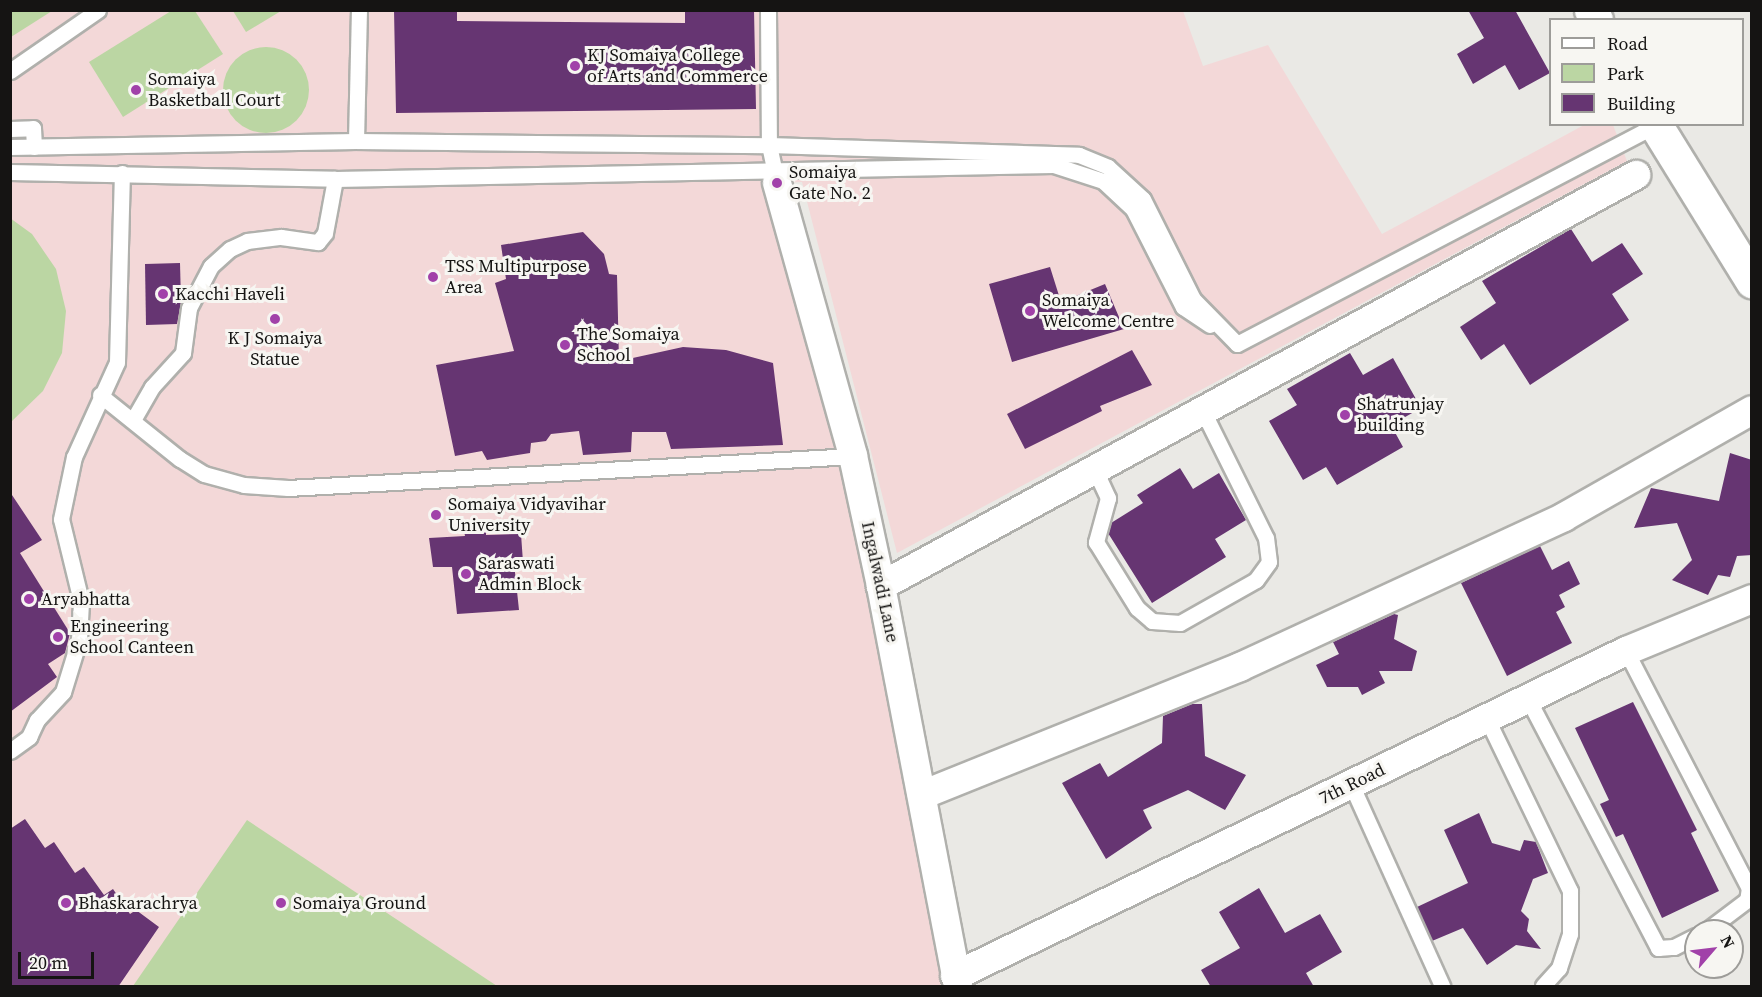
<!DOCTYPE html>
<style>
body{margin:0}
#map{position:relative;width:1762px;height:997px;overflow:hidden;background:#eae9e5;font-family:"Source Serif 4",serif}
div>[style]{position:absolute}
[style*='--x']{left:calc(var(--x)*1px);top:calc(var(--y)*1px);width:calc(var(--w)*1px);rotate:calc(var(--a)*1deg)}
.education>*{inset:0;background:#f3d8d8}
.green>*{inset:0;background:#bbd6a3}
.round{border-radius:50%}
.building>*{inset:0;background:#663572}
.roads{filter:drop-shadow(2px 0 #b0b0ac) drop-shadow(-2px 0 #b0b0ac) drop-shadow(0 2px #b0b0ac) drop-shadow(0 -2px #b0b0ac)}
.lane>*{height:15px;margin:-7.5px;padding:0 7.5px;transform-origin:7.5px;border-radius:7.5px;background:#fff}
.street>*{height:28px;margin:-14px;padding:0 14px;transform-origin:14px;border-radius:14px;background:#fff}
.secondary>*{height:33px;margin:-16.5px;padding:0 16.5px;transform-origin:16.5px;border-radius:16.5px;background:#fff}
.dots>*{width:16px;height:16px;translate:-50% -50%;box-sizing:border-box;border:3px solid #f7f6f2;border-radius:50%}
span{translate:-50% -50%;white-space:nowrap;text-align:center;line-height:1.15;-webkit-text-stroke:6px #f7f6f2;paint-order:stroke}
.poi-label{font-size:18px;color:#151413}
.left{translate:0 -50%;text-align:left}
.street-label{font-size:18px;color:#151413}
.frame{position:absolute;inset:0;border:12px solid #151413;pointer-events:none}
.legend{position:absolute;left:1549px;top:18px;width:195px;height:108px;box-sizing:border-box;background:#f7f6f2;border:2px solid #9d9c99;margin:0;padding:8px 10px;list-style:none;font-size:18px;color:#151413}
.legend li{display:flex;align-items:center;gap:12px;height:30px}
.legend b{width:30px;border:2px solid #9d9c99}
.north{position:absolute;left:1684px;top:919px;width:60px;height:60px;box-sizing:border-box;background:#f7f6f2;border:2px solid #9d9c99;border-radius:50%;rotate:62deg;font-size:16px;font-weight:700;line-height:24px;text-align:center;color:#151413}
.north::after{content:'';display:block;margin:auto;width:21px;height:27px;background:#a141a9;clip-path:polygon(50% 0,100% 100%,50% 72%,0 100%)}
.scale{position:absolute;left:18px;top:952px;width:76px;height:27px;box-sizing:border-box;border:3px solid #151413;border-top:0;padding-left:8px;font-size:18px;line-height:21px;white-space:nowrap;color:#151413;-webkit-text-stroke:4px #f7f6f2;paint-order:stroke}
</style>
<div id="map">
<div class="education">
<i style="clip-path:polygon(10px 11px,1183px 11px,1203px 66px,1268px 45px,1382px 234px,1584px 125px,1613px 125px,1627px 161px,897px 553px,802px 182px,777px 183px,847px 457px,954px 986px,11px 986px)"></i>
</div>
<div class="green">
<i style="clip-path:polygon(11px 10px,52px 10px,52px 11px,11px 37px)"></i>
<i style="clip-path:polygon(171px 11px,195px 11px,223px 54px,123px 117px,89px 62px)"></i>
<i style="clip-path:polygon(233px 11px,281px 11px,246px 32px)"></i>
<i class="round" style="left:223px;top:47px;width:86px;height:86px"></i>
<i style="clip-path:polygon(10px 218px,32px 234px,56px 269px,66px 311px,62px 353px,43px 391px,11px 422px)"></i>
<i style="clip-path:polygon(247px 820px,497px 986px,133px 986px)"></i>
</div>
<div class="building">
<i style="clip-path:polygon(394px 10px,457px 10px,457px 21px,685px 23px,685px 10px,754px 10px,756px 109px,396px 113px)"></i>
<i style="clip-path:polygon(1468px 10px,1515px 10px,1550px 73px,1519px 90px,1505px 65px,1473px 84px,1457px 54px,1484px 38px)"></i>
<i style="clip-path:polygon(1571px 229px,1592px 262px,1622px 243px,1643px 274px,1612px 294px,1629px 320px,1530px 385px,1504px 344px,1481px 360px,1460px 327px,1496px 303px,1482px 281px)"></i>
<i style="clip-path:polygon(583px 232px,604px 254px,609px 274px,617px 275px,619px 361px,683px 347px,726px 350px,773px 363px,783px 445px,671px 449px,666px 432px,632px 432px,631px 452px,583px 455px,579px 431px,551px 434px,546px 441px,531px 443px,530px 453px,487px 460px,482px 451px,455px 456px,436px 365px,514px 351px,495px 283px,506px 279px,501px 245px)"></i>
<i style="clip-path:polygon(180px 263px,181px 302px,177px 324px,146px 325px,145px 264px)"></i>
<i style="clip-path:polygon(1050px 267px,1061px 302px,1105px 284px,1124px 329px,1012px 362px,989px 284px)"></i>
<i style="clip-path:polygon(1132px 350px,1152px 385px,1100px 406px,1102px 411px,1025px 449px,1007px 414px)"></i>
<i style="clip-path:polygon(1350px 353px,1363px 375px,1393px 358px,1421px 408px,1391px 425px,1403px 447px,1337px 485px,1326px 467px,1303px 480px,1269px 421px,1297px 405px,1287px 389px)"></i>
<i style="clip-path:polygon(1730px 453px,1752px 460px,1752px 555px,1737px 556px,1730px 577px,1718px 575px,1708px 595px,1672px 580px,1692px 560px,1677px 523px,1634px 528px,1651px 488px,1719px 501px)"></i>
<i style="clip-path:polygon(1180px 468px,1193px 489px,1219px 473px,1246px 520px,1215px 539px,1226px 557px,1152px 603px,1108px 533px,1111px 523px,1143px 503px,1137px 495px)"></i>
<i style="clip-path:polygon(10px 492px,42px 540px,20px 553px,70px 633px,65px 653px,48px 664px,57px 677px,10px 712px)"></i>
<i style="clip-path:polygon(486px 530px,486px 535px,521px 534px,523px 562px,514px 563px,519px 610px,457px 614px,452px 567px,433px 567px,429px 538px,465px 536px,464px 531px)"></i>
<i style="clip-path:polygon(1540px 546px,1552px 570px,1569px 561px,1580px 584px,1559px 595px,1565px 607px,1556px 612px,1572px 643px,1507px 676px,1461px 583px)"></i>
<i style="clip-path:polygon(1394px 614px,1398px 615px,1394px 639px,1417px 651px,1412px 671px,1379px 671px,1385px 683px,1362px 695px,1358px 687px,1327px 687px,1316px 665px,1339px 654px,1333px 642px)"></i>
<i style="clip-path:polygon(1633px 702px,1697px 830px,1691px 833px,1719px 891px,1662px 918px,1623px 834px,1616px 837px,1600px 804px,1609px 800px,1575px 728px)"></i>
<i style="clip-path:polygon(1192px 704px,1202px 704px,1205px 756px,1246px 775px,1225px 810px,1188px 790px,1143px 810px,1152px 828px,1106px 859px,1062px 783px,1100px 763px,1108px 777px,1162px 743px,1163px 716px)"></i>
<i style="clip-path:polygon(1479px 813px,1492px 843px,1520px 851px,1524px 840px,1536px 842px,1548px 873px,1533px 879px,1521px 911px,1529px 919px,1527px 931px,1541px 949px,1516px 945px,1487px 965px,1463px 928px,1432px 941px,1417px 907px,1468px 883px,1444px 830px)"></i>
<i style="clip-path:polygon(25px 819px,45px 848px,54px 842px,75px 873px,84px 867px,104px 895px,113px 889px,130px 914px,136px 910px,159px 927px,118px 987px,10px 987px,10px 829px)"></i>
<i style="clip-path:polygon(1259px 888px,1285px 933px,1320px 914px,1342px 952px,1306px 973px,1314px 987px,1211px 987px,1201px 970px,1240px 948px,1219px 912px)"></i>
</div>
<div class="roads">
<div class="lane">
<i style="--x:768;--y:10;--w:135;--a:89.6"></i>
<i style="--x:769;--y:145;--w:34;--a:78"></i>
<i style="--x:10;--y:71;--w:107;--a:-34.7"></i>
<i style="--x:10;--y:129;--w:23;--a:-2"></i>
<i style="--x:33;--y:128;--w:19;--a:87"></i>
<i style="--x:356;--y:141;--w:131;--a:-88.7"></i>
<i style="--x:10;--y:147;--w:346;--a:-1"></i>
<i style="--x:356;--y:141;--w:413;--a:0.6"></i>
<i style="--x:769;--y:145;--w:310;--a:1.8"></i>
<i style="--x:1079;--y:155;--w:31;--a:22"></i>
<i style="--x:1108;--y:167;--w:47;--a:42.4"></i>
<i style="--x:1143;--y:199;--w:112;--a:63.4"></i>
<i style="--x:1193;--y:299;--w:63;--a:45.6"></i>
<i style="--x:10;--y:172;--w:325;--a:1.2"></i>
<i style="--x:335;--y:179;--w:719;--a:-1.12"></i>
<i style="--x:1054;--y:165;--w:52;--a:18.1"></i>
<i style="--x:1103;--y:181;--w:41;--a:43"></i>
<i style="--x:1133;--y:209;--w:110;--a:63"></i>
<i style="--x:1183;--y:307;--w:32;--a:34"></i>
<i style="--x:1237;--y:344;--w:473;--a:-27.6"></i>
<i style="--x:100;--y:395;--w:102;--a:38.7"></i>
<i style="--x:180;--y:459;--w:28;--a:32"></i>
<i style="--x:204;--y:474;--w:41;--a:15.4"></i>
<i style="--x:244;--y:485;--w:44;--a:3.9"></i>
<i style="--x:288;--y:488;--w:566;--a:-3.24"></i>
<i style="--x:133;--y:420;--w:38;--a:-60"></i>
<i style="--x:152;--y:387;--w:46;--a:-47.6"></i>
<i style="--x:183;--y:353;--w:45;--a:-82.4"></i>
<i style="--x:189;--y:308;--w:47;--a:-62.4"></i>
<i style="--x:211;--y:266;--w:25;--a:-42"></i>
<i style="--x:230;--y:249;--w:19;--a:-25"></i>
<i style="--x:247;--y:241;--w:34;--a:-7"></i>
<i style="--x:281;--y:237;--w:37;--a:8"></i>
<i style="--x:318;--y:242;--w:11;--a:-52"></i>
<i style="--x:325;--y:233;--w:55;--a:-79.5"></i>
<i style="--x:1095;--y:470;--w:31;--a:65"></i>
<i style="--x:1108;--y:498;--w:46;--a:105.3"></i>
<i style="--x:1096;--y:542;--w:78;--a:58.2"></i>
<i style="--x:1137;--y:608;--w:20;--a:41"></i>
<i style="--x:1152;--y:621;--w:28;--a:4"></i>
<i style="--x:1180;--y:623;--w:87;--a:-29.5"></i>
<i style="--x:1256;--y:580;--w:22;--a:-54"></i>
<i style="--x:1269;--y:562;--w:24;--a:-97"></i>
<i style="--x:1266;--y:538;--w:142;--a:-116.4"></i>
<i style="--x:1626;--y:651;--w:267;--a:62.6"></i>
<i style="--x:1749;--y:888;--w:12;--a:99"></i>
<i style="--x:1747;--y:900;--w:51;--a:142.9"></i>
<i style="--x:1528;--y:699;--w:281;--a:62.4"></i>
<i style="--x:1658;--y:948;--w:16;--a:-4"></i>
<i style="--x:1674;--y:947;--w:25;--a:-27"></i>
<i style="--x:1487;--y:719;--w:191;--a:64.2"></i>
<i style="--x:1570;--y:891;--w:43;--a:90"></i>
<i style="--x:1570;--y:934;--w:36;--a:108"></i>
<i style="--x:1559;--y:968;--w:24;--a:132"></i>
<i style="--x:10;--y:751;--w:24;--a:-36"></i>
<i style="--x:29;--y:737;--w:19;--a:-65"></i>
<i style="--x:37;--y:720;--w:38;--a:-47"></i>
<i style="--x:63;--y:692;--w:54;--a:-72.9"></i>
<i style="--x:79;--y:640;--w:39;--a:-87"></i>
<i style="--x:81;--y:601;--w:84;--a:-103.7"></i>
<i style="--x:61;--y:519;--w:63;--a:-78.2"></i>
<i style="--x:74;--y:457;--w:104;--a:-65.6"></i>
<i style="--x:117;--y:362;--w:189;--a:-88.5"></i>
<i style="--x:1351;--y:784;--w:222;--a:65.7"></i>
</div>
<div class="street">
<i style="--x:777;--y:183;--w:283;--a:74.4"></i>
<i style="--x:853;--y:456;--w:133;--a:77.8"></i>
<i style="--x:881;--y:586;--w:407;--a:79.1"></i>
<i style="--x:881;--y:586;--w:860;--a:-28.56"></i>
<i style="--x:922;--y:795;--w:343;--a:-21.9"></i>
<i style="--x:1240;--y:667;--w:357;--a:-24.8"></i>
<i style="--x:1564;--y:517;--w:216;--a:-29.6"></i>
<i style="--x:955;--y:976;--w:746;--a:-25.84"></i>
<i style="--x:1626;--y:651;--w:136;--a:-22.4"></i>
</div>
<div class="secondary">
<i style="--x:1591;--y:10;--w:11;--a:63"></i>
<i style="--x:1655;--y:124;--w:185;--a:58.3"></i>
</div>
</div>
<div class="dots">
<i style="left:575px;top:66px;background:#a141a9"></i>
<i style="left:136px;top:90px;background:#a141a9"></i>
<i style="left:777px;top:183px;background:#a141a9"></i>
<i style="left:433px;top:277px;background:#a141a9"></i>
<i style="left:163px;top:294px;background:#a141a9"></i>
<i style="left:1030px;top:311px;background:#a141a9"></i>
<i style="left:275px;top:319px;background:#a141a9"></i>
<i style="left:565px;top:345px;background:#a141a9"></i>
<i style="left:1345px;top:415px;background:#a141a9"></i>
<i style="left:436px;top:515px;background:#a141a9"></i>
<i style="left:466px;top:574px;background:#a141a9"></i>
<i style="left:29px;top:599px;background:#a141a9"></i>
<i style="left:58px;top:637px;background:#a141a9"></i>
<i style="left:66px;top:903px;background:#a141a9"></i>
<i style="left:281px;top:903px;background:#a141a9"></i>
</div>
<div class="poi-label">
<span class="left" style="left:587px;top:66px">KJ Somaiya College<br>of Arts and Commerce</span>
<span class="left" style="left:148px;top:90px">Somaiya<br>Basketball Court</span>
<span class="left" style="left:789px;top:183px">Somaiya<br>Gate No. 2</span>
<span class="left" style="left:445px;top:277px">TSS Multipurpose<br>Area</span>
<span class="left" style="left:175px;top:294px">Kacchi Haveli</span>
<span class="left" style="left:1042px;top:311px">Somaiya<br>Welcome Centre</span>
<span class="left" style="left:577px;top:345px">The Somaiya<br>School</span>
<span style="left:275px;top:349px">K J Somaiya<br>Statue</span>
<span class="left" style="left:1357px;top:415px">Shatrunjay<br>building</span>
<span class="left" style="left:448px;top:515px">Somaiya Vidyavihar<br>University</span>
<span class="left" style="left:478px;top:574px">Saraswati<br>Admin Block</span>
<span class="left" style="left:41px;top:599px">Aryabhatta</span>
<span class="left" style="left:70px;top:637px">Engineering<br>School Canteen</span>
<span class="left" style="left:78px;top:903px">Bhaskarachrya</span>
<span class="left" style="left:293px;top:903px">Somaiya Ground</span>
</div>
<div class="street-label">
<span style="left:880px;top:582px;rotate:78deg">Ingalwadi Lane</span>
<span style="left:1352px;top:784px;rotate:-26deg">7th Road</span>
</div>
<div class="frame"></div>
<ul class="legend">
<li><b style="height:8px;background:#fff"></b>Road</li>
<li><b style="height:16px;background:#bbd6a3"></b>Park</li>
<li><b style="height:16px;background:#663572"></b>Building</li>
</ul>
<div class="north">N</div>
<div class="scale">20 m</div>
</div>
